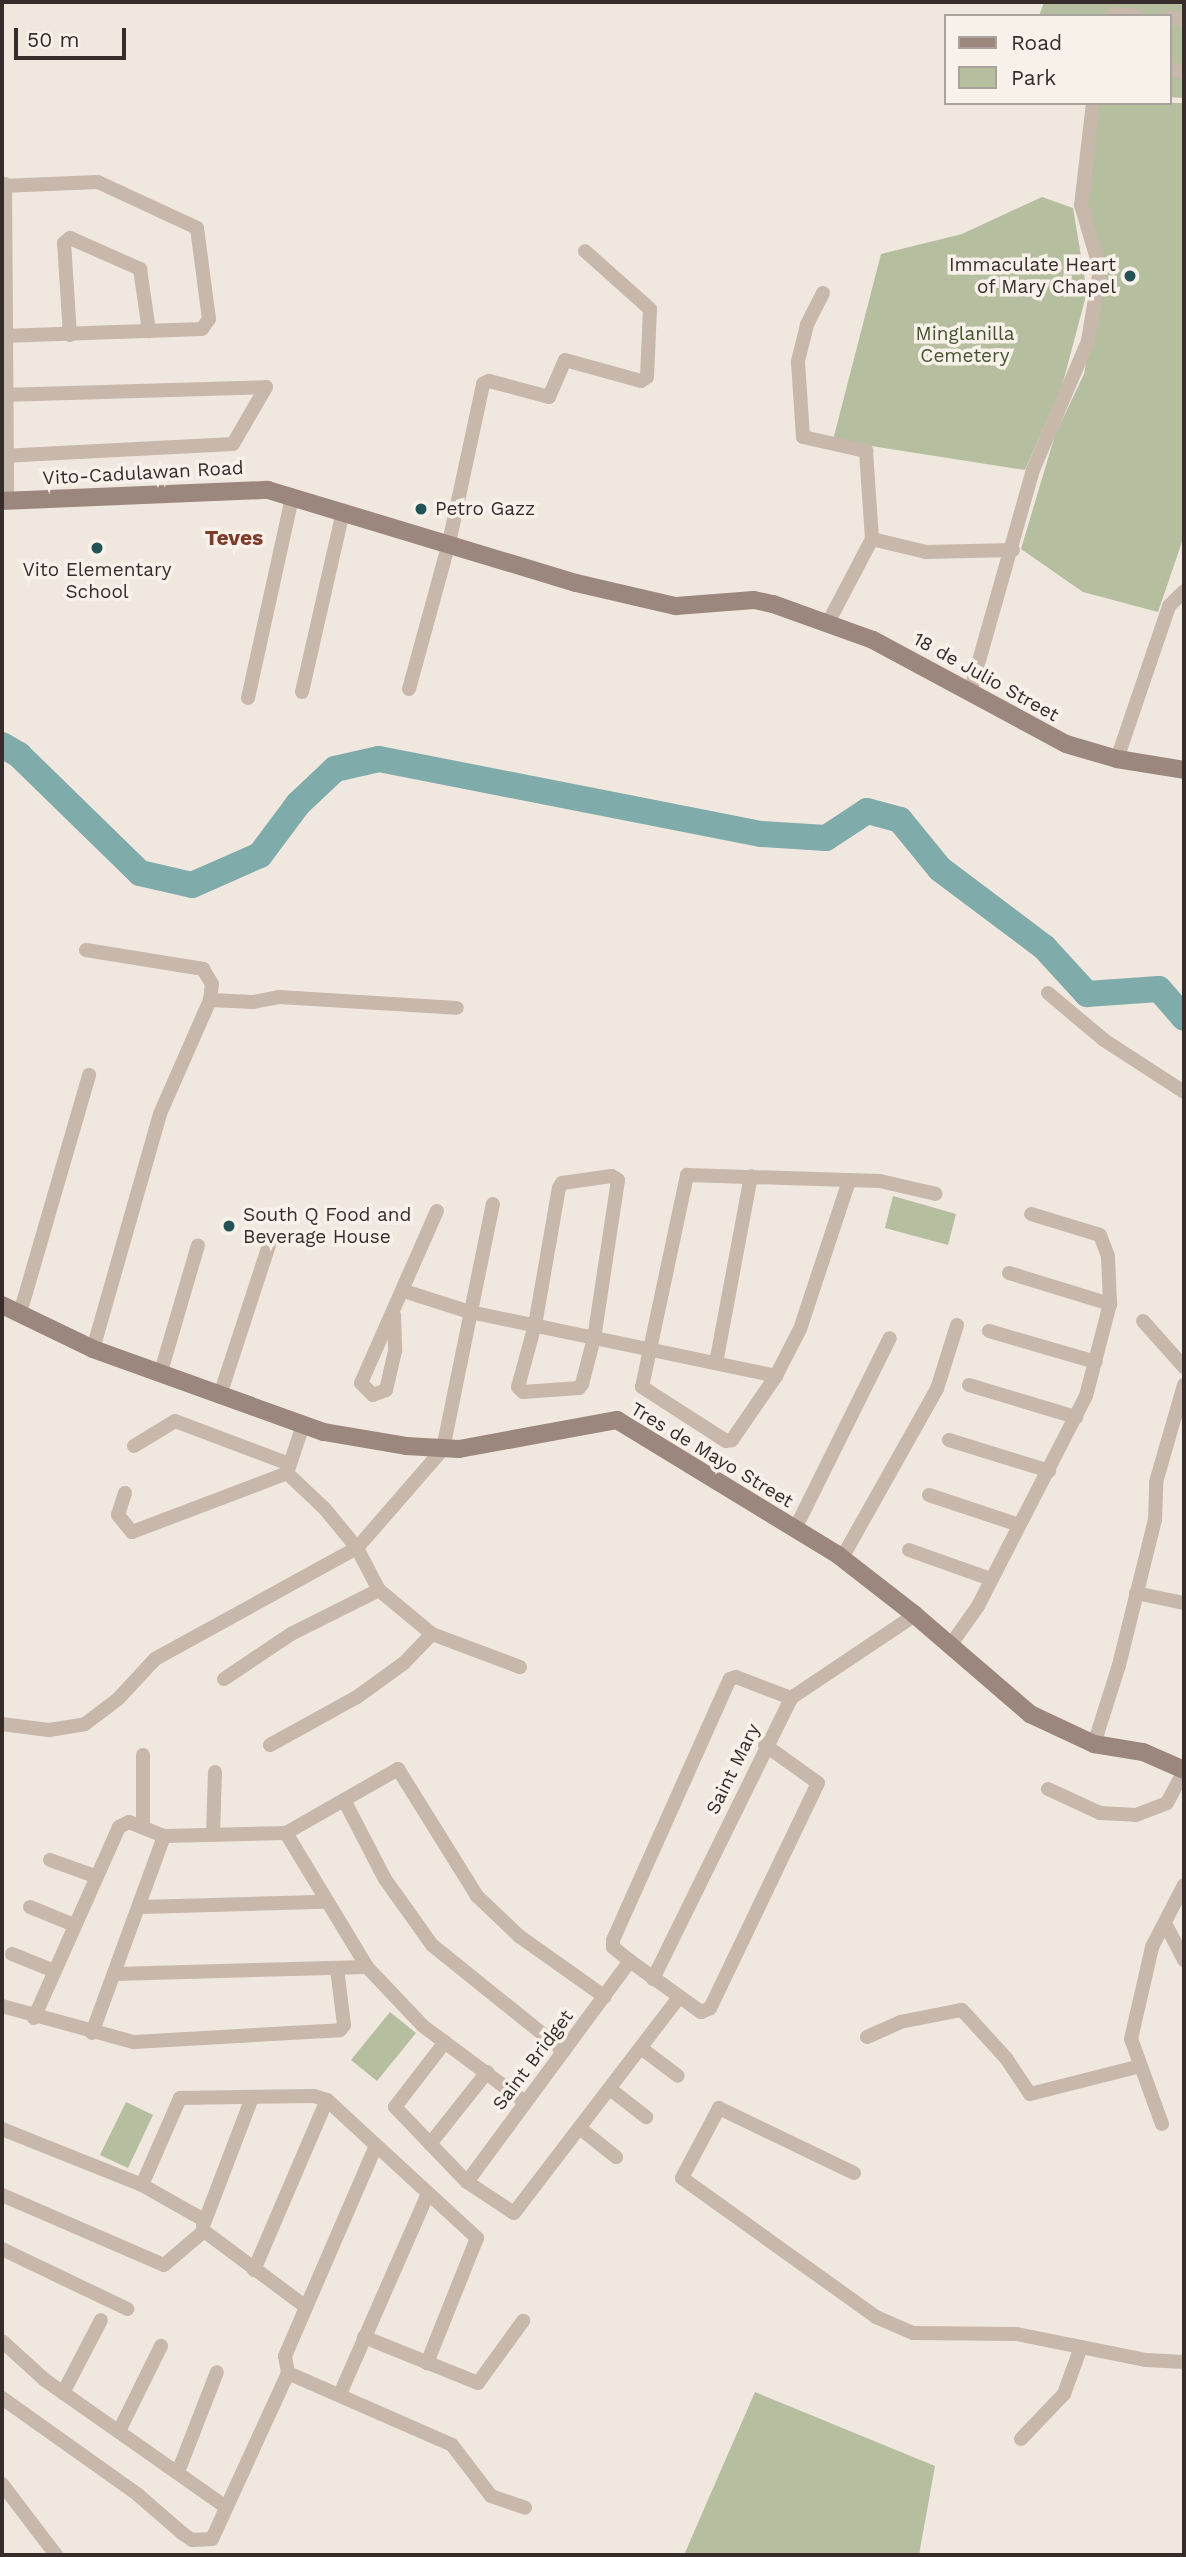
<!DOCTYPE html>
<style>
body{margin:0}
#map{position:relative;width:1186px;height:2557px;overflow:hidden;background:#f0e7de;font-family:"Work Sans",sans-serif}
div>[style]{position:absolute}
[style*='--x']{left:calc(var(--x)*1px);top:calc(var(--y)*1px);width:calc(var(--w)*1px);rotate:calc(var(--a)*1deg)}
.green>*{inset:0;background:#b5be9f}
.river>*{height:26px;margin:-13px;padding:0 13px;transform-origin:13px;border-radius:13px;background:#80abab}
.street>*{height:14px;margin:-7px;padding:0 7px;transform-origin:7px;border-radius:7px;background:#c8b7ab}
.secondary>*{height:18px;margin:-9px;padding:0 9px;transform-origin:9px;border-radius:9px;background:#9b877d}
.dots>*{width:19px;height:19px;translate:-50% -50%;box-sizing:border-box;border:4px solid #f8f1ea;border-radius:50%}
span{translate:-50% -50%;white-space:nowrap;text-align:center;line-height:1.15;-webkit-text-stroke:7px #f8f1ea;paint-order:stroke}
.poi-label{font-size:19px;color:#362d2a}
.right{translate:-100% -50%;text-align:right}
.left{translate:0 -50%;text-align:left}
.park-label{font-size:19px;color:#475230}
.street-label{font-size:19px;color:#362d2a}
.neighbourhood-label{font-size:21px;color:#7e3b2a;font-weight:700}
.frame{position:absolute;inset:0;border:4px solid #362d2a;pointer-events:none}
.legend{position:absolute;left:944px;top:14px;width:228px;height:91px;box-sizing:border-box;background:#f8f1ea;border:2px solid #aaa39d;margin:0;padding:9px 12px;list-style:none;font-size:21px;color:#362d2a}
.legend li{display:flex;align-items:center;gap:14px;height:35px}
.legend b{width:35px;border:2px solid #aaa39d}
.scale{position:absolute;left:14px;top:28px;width:112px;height:32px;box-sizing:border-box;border:4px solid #362d2a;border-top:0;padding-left:9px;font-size:21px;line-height:24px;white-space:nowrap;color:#362d2a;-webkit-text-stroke:5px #f8f1ea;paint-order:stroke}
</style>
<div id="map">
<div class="green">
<i style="clip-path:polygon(1044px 2px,1184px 2px,1184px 98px,1170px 97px,1170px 16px,1039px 16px)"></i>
<i style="clip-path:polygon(1098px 103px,1184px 103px,1184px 536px,1158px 612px,1083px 592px,1021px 549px,1055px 435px,1084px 374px,1104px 267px,1085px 206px)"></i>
<i style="clip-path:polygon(1042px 197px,1073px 208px,1087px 292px,1062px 386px,1025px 470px,833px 440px,881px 254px,962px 234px)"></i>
<i style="clip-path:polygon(893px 1196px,956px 1214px,948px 1245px,885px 1228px)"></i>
<i style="clip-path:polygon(390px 2012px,416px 2033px,377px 2081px,351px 2060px)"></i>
<i style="clip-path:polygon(126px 2102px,153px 2115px,128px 2168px,100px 2155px)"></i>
<i style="clip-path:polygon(755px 2392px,935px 2466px,919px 2555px,684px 2555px)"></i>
</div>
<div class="river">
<i style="--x:2;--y:745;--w:20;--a:30"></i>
<i style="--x:19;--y:755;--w:169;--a:44.3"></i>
<i style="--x:140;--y:873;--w:53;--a:13"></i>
<i style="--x:192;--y:885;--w:74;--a:-23.8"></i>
<i style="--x:260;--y:855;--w:64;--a:-53.3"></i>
<i style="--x:298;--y:804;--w:51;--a:-43.4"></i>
<i style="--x:335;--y:769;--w:45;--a:-12.8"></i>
<i style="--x:379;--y:759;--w:389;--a:11.1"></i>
<i style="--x:761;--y:834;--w:65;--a:3.5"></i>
<i style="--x:826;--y:838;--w:49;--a:-33.4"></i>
<i style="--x:867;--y:811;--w:34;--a:15"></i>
<i style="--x:900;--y:820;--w:63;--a:50.8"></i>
<i style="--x:940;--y:869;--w:130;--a:36.9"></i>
<i style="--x:1044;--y:947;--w:64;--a:47.5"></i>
<i style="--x:1087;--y:994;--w:72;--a:-4"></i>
<i style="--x:1159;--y:989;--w:38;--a:49"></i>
</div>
<div class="street">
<i style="--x:1113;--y:14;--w:24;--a:5"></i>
<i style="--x:1170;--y:18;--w:14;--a:4"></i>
<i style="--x:1170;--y:70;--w:14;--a:8"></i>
<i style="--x:5;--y:184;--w:317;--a:89.6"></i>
<i style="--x:2;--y:186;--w:96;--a:-2.4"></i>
<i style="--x:98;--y:182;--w:109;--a:24.9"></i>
<i style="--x:197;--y:228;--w:92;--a:82.5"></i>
<i style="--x:209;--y:319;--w:12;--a:125"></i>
<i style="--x:202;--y:329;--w:200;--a:178"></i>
<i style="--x:823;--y:293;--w:36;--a:117"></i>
<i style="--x:807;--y:325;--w:38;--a:104"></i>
<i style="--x:798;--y:362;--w:75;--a:86.2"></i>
<i style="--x:803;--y:437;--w:65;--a:12.5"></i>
<i style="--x:866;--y:451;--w:88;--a:86.1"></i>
<i style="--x:872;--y:539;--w:93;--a:117.7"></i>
<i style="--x:70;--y:335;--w:92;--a:-93.7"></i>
<i style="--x:64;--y:243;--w:8;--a:-40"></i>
<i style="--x:70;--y:238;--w:77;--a:23.9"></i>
<i style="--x:140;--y:269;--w:63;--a:81.7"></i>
<i style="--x:2;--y:395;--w:264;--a:-1.7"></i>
<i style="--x:2;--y:456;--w:231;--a:-3"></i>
<i style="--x:233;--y:444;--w:66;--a:-59.9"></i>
<i style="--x:872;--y:539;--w:56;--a:13.5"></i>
<i style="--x:926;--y:552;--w:87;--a:-1.3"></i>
<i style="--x:409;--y:689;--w:151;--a:-74.7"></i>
<i style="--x:449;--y:543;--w:163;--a:-77.9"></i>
<i style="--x:483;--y:384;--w:7;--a:-27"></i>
<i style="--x:489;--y:381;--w:62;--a:14.9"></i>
<i style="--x:549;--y:397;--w:40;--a:-66.6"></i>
<i style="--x:565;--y:360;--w:79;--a:15.4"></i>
<i style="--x:641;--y:381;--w:7;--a:-34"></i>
<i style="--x:647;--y:377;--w:68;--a:-87.5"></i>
<i style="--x:650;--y:309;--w:87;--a:-138.3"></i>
<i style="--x:971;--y:689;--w:228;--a:-74.2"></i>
<i style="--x:1033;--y:470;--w:140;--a:-66.9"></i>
<i style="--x:1088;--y:341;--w:73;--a:-80.5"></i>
<i style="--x:1100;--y:269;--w:67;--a:-106.5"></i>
<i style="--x:1081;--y:205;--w:103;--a:-83.3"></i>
<i style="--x:302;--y:692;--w:185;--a:-77.2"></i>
<i style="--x:248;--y:698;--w:205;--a:-77.6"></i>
<i style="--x:1117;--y:759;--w:162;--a:-71.2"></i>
<i style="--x:1169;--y:606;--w:21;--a:-45"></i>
<i style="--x:86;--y:950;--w:119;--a:9.2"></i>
<i style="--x:203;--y:969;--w:17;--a:59"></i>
<i style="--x:212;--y:984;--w:16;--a:97"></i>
<i style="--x:210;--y:1000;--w:124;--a:113.7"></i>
<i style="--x:160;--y:1114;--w:244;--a:105.9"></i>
<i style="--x:1048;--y:993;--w:73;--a:40"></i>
<i style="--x:1104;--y:1040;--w:95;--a:33"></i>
<i style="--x:210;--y:1000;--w:43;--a:2.7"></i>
<i style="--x:253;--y:1002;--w:26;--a:-11"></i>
<i style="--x:279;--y:997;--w:178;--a:3.5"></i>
<i style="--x:612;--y:1176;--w:7;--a:34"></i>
<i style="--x:618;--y:1180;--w:160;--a:98.6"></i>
<i style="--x:594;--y:1338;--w:48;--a:104.6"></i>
<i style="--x:582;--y:1384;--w:5;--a:127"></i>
<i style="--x:579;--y:1388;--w:56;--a:175.9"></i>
<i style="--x:523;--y:1392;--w:7;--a:-135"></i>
<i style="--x:518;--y:1387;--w:64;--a:-74.7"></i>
<i style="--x:535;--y:1325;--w:139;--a:-80.1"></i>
<i style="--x:559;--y:1188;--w:6;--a:-59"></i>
<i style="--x:562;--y:1183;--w:50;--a:-8"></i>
<i style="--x:849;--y:1181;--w:156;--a:108.3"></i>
<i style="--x:800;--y:1329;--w:53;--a:117.1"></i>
<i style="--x:776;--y:1376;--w:78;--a:124.5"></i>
<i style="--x:732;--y:1440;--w:6;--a:171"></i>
<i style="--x:726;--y:1441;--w:100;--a:-147.3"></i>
<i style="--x:642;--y:1387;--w:217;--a:-78"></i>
<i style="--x:687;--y:1175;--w:193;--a:1.8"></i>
<i style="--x:880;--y:1181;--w:57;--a:13.1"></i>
<i style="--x:1009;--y:1273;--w:106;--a:17.1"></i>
<i style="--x:404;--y:1291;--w:69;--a:17.7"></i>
<i style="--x:470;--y:1312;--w:313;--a:11.8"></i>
<i style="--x:20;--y:1313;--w:248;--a:-73.8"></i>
<i style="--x:394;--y:1315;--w:36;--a:88"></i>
<i style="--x:395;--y:1351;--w:40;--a:103"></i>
<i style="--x:386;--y:1390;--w:14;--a:159"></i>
<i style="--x:373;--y:1395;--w:17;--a:-135"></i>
<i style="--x:361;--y:1383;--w:188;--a:-66.2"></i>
<i style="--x:1143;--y:1321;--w:62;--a:48.3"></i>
<i style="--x:989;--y:1331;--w:111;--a:16.2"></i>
<i style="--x:716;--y:1363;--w:190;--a:-79.4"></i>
<i style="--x:160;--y:1375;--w:135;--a:-73.7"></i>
<i style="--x:969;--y:1385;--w:112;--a:16.7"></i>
<i style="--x:220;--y:1395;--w:158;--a:-71.9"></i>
<i style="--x:303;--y:1425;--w:51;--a:108.4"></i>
<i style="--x:287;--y:1473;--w:52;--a:43.5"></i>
<i style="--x:325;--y:1509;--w:50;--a:50.6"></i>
<i style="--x:357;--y:1548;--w:47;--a:62.4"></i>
<i style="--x:379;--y:1590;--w:69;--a:39.7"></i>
<i style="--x:432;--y:1634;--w:94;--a:20.6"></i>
<i style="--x:949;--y:1440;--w:105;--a:17.2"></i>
<i style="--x:134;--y:1446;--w:48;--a:-31.4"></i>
<i style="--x:175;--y:1421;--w:120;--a:20.6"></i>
<i style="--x:125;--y:1493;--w:23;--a:108"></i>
<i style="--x:118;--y:1515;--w:22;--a:51"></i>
<i style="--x:132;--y:1532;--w:166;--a:-20.8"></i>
<i style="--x:929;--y:1495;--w:95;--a:18.4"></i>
<i style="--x:795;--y:1529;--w:213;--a:-63.6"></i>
<i style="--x:909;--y:1550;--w:87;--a:19.5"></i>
<i style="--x:842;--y:1558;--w:194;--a:-60.7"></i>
<i style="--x:937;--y:1389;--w:67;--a:-72.6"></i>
<i style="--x:1136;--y:1593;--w:49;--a:11.8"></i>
<i style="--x:949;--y:1647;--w:50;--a:-54.7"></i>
<i style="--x:978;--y:1606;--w:236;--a:-62.8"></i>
<i style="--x:1086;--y:1396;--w:95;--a:-75.4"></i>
<i style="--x:1110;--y:1304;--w:48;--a:-92.4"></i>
<i style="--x:1108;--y:1256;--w:22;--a:-111"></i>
<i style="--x:1100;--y:1235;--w:72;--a:-163.1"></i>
<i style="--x:224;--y:1679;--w:81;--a:-33.9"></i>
<i style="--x:291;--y:1634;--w:98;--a:-26.6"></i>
<i style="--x:2;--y:1724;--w:47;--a:7.3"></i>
<i style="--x:49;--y:1730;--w:36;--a:-9"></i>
<i style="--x:85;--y:1724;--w:41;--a:-37.1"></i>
<i style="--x:118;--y:1699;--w:54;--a:-47.2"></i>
<i style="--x:155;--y:1659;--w:230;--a:-28.8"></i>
<i style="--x:357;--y:1548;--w:131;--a:-49"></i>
<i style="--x:443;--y:1449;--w:250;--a:-78.5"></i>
<i style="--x:1094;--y:1744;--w:83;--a:-72.4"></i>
<i style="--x:1119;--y:1665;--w:149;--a:-76.1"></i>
<i style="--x:1155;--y:1520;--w:38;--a:-88"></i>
<i style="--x:1156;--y:1482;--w:101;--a:-73.9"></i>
<i style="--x:270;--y:1745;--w:99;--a:-28.9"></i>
<i style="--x:357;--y:1697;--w:58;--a:-35.9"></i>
<i style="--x:404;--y:1663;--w:40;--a:-46"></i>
<i style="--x:765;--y:1745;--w:65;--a:35.6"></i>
<i style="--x:818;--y:1783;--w:250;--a:115.6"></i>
<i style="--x:710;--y:2008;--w:10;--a:156"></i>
<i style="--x:701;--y:2012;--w:87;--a:-144.3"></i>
<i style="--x:630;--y:1961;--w:22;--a:-141"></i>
<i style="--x:613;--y:1947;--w:7;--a:-90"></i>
<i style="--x:613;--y:1940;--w:286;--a:-65.9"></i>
<i style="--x:730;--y:1679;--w:6;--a:-18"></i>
<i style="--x:736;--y:1677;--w:59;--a:20.9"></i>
<i style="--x:1048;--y:1789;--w:57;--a:24.8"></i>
<i style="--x:1100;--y:1813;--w:36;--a:3"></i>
<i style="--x:1136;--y:1815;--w:33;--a:-21"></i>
<i style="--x:1167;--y:1803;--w:36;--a:-62"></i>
<i style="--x:344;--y:1800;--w:89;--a:62.6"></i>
<i style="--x:385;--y:1879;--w:81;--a:54.5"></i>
<i style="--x:432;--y:1945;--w:169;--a:38.8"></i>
<i style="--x:143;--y:1826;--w:71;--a:-90"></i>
<i style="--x:286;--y:1833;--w:157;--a:58.8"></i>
<i style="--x:367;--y:1967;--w:81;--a:46.5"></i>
<i style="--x:423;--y:2026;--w:127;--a:36.7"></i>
<i style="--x:213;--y:1835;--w:63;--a:-88.2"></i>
<i style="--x:50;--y:1860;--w:48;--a:19.6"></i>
<i style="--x:30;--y:1907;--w:48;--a:22.2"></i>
<i style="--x:141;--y:1907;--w:184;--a:-1.6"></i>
<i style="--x:1165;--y:1923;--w:42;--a:62.8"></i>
<i style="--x:12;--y:1954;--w:45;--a:22"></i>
<i style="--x:115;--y:1974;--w:252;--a:-1.6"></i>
<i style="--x:653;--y:1979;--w:313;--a:-63.8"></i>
<i style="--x:791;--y:1698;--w:149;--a:-33.8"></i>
<i style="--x:2;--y:2006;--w:137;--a:15.3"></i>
<i style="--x:134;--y:2042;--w:206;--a:-3.3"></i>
<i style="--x:340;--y:2030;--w:6;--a:-51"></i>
<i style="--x:344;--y:2025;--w:56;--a:-97.1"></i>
<i style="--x:34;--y:2018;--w:209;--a:-66"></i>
<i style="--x:119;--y:1827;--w:11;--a:-27"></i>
<i style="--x:129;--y:1822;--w:38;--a:22"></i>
<i style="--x:164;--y:1836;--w:122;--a:-1.4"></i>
<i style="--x:286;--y:1833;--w:129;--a:-29.7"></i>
<i style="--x:398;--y:1769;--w:150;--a:58.1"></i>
<i style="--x:477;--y:1896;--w:58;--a:43.6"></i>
<i style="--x:519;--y:1936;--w:105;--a:35.3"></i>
<i style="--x:92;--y:2033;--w:210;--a:-69.9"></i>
<i style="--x:867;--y:2037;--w:36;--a:-24"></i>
<i style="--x:900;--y:2022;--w:63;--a:-11"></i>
<i style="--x:962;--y:2010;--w:65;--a:47.5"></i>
<i style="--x:1006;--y:2058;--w:43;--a:56.3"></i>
<i style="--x:1030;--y:2094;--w:114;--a:-14.2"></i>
<i style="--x:445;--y:2042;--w:82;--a:127.6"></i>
<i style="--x:395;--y:2107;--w:104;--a:46.2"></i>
<i style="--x:467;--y:2182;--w:56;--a:33.4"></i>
<i style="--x:514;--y:2213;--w:272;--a:-52.6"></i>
<i style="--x:641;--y:2048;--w:46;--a:37.1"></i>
<i style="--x:610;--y:2089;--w:46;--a:37.9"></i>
<i style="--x:1162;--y:2124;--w:90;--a:-110"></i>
<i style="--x:1131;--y:2039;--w:94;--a:-77.1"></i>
<i style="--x:1152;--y:1947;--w:70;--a:-62.7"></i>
<i style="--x:2;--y:2129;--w:151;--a:21.8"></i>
<i style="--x:142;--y:2185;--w:71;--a:29.4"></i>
<i style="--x:581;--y:2129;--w:45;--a:38.7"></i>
<i style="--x:430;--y:2144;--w:92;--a:-51.6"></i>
<i style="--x:854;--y:2173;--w:150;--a:-154.3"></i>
<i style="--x:719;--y:2108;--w:79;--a:117.9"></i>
<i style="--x:682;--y:2178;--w:239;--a:35.6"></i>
<i style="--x:876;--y:2317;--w:40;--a:23.4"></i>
<i style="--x:913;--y:2333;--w:104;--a:0.6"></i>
<i style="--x:1017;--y:2334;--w:132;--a:11.4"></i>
<i style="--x:1146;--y:2360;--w:38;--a:3"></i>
<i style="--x:467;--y:2182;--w:275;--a:-53.6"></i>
<i style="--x:142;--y:2185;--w:95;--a:-66.4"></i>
<i style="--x:180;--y:2098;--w:134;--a:-0.9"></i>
<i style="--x:314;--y:2096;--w:14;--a:17"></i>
<i style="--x:327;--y:2100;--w:204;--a:42.6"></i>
<i style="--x:477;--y:2238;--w:135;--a:111.8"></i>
<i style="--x:2;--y:2195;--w:176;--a:23.4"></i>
<i style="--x:164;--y:2265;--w:52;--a:-40.4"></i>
<i style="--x:203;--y:2226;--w:137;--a:-69.1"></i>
<i style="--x:204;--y:2231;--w:127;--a:36.7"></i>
<i style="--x:2;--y:2249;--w:139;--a:25.6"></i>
<i style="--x:254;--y:2270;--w:185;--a:-66.8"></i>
<i style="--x:364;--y:2337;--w:123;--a:22"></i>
<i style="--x:478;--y:2383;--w:77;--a:-54"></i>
<i style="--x:2;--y:2341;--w:58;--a:42.2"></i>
<i style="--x:45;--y:2380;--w:221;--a:35.1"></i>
<i style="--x:288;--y:2373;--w:179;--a:23.7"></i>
<i style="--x:452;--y:2445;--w:64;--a:52.6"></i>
<i style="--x:491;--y:2496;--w:36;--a:19"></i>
<i style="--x:63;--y:2393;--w:82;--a:-62.5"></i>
<i style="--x:340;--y:2394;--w:216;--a:-66.3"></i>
<i style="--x:2;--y:2398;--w:166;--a:35.4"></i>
<i style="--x:137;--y:2494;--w:60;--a:40.9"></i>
<i style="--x:182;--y:2533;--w:12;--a:35"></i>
<i style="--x:192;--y:2540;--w:20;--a:-3"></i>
<i style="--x:212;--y:2539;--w:183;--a:-65.4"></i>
<i style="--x:288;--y:2373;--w:17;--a:-100"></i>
<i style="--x:285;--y:2356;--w:229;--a:-66.6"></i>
<i style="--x:119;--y:2431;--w:95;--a:-63.7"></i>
<i style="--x:1021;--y:2439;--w:62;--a:-46.3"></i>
<i style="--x:1064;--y:2394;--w:50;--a:-70.1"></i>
<i style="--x:178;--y:2472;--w:107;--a:-68.7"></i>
<i style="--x:2;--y:2484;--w:89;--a:52.7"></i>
</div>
<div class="secondary">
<i style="--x:2;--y:501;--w:266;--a:-2.4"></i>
<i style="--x:268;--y:490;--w:322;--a:16.8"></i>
<i style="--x:576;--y:583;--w:103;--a:13"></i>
<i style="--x:676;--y:606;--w:78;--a:-4.4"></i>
<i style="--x:754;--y:600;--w:19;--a:12"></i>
<i style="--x:773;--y:604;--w:106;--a:19.8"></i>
<i style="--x:873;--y:640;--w:219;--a:28.3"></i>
<i style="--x:1066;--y:744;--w:53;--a:16.4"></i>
<i style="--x:1117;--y:759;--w:68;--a:9.3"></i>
<i style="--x:2;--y:1305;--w:101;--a:25.8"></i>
<i style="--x:93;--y:1349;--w:245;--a:19.8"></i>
<i style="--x:324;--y:1432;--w:83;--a:9.7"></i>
<i style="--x:406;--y:1446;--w:53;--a:3.2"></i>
<i style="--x:459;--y:1449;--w:161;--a:-10.4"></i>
<i style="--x:617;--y:1420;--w:259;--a:31.4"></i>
<i style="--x:838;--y:1555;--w:98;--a:37.9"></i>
<i style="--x:915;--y:1615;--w:152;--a:40.7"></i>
<i style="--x:1030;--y:1714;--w:71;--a:25.1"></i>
<i style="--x:1094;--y:1744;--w:50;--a:9.3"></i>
<i style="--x:1143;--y:1752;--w:45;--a:23.7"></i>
</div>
<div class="dots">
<i style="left:1130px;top:276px;background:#235354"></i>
<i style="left:421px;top:509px;background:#235354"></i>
<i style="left:97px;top:548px;background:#235354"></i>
<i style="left:229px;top:1226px;background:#235354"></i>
</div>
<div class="poi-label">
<span class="right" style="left:1116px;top:276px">Immaculate Heart<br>of Mary Chapel</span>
<span class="left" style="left:435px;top:509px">Petro Gazz</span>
<span style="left:97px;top:581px">Vito Elementary<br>School</span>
<span class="left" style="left:243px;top:1226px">South Q Food and<br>Beverage House</span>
</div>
<div class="park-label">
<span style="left:965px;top:345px">Minglanilla<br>Cemetery</span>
</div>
<div class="street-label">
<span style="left:143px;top:473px;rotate:-3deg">Vito-Cadulawan Road</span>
<span style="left:986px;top:677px;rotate:29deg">18 de Julio Street</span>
<span style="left:712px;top:1455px;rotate:31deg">Tres de Mayo Street</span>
<span style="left:733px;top:1769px;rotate:-64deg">Saint Mary</span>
<span style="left:533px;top:2060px;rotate:-53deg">Saint Bridget</span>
</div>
<div class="neighbourhood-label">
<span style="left:234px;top:538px">Teves</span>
</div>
<div class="frame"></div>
<ul class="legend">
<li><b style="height:9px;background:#9b877d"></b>Road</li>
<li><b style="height:19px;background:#b5be9f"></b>Park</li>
</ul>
<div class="scale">50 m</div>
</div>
